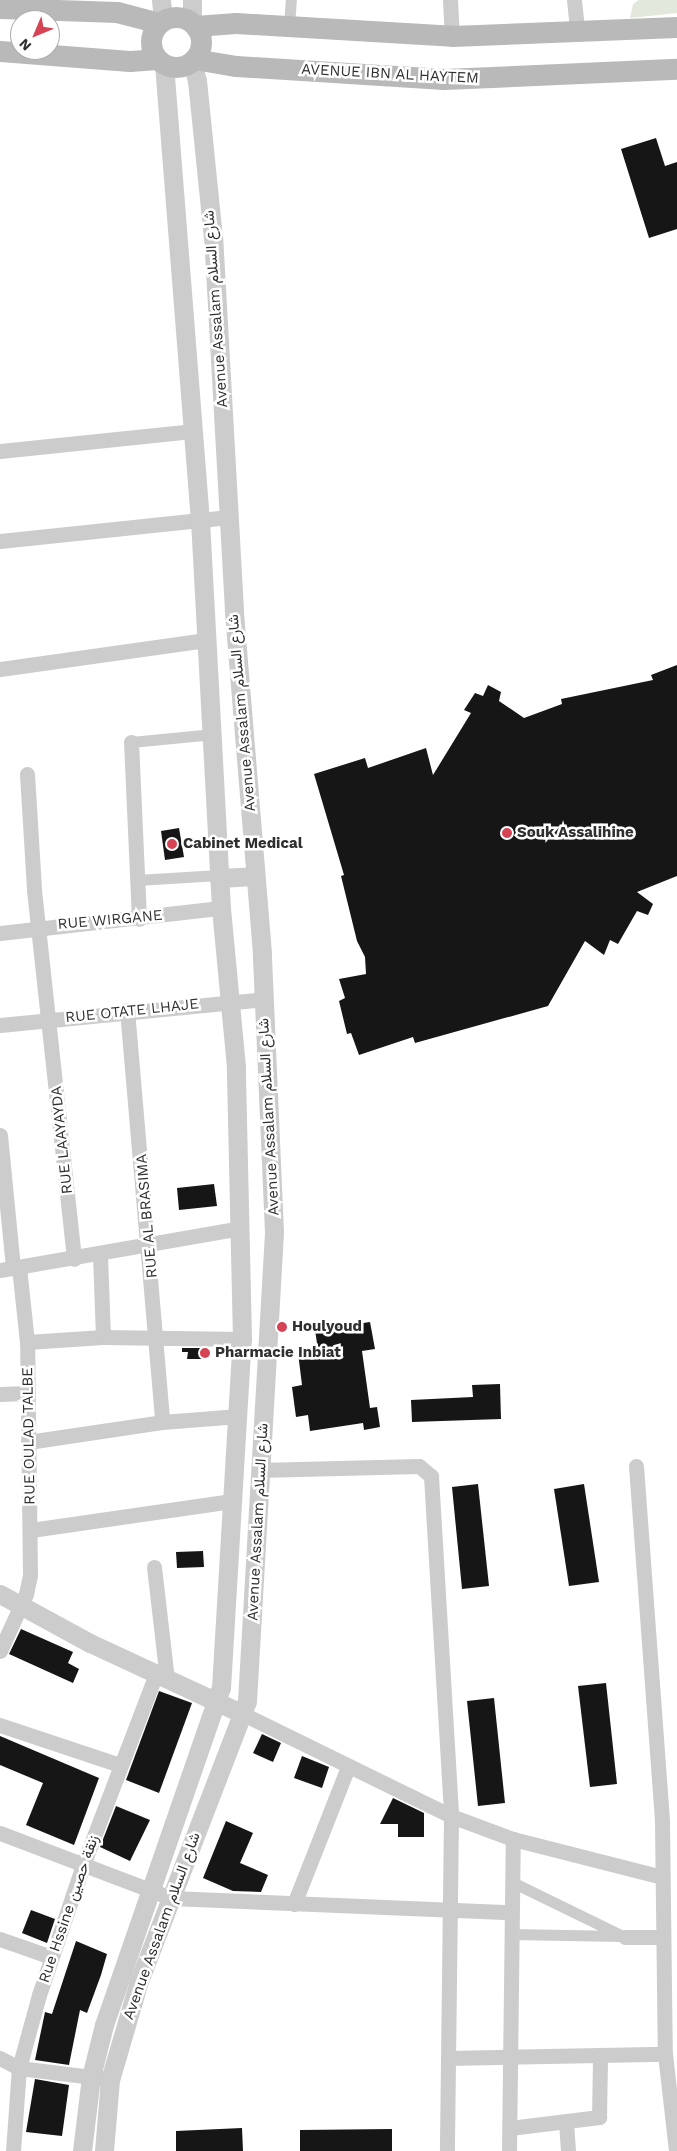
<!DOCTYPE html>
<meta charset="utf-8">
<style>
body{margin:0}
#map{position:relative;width:677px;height:2151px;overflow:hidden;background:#fff;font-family:"Work Sans",Vazirmatn,sans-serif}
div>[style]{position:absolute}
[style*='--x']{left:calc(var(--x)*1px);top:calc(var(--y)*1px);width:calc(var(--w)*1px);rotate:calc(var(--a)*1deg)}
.green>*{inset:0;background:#e3e8dc}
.building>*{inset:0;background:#161616}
.pedestrian>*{height:11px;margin:-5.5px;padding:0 5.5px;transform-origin:5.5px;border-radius:5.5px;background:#ccc}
.minor>*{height:15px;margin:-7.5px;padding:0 7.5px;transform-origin:7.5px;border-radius:7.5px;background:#ccc}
.tertiary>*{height:19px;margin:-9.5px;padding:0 9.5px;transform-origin:9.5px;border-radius:9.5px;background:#ccc}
.secondary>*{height:21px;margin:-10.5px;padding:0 10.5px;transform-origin:10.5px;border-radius:10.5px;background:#b9b9b9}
.secondary>.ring{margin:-10.5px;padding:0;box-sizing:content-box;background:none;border:21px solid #b9b9b9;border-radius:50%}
.dots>*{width:14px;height:14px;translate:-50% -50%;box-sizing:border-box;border:2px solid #fff;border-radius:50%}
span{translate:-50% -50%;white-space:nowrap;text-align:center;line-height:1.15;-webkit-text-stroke:5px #fff;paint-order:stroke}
.street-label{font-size:15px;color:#2f2f2f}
.poi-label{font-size:15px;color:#2f2f2f;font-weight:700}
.left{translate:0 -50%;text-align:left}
.north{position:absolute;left:10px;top:10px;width:50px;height:50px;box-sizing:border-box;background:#fff;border:1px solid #acacac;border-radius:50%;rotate:225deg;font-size:14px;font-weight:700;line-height:20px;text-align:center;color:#2f2f2f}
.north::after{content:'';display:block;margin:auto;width:18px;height:22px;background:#d54355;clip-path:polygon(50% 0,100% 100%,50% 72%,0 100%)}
</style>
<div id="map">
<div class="green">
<i style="clip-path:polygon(639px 0,677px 0,677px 13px,630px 18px,633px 4px)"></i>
</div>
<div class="building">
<i style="clip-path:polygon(656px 138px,665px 166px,677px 162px,677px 229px,649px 238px,621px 149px)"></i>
<i style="clip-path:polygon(677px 665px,677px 876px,637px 892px,653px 904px,648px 915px,637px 911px,618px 944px,610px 940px,604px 955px,585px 941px,548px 1006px,415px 1043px,413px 1037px,359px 1055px,351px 1033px,347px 1034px,339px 1001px,345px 998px,339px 979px,366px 974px,365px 957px,357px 941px,341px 876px,344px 875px,314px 774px,365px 758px,368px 768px,426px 748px,433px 775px,471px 713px,464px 710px,475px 693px,483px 696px,488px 685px,501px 692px,499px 701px,524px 718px,562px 704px,561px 699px,653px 680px,651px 675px)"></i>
<i style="clip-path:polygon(179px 828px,184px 857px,165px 860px,161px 831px)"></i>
<i style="clip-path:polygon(214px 1184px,217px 1206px,179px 1210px,177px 1188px)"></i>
<i style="clip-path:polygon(370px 1322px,375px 1349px,362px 1351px,370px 1408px,377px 1407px,380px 1427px,364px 1430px,363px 1423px,310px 1431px,308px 1415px,296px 1417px,292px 1387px,302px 1385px,298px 1353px,318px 1350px,315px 1330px)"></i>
<i style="clip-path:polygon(182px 1348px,209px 1348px,208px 1359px,187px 1359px,188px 1352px,182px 1352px)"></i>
<i style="clip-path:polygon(500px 1384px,501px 1419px,412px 1422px,411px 1400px,473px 1397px,472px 1385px)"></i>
<i style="clip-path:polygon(478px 1484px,489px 1586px,462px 1589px,452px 1487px)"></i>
<i style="clip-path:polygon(584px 1484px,599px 1582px,569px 1586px,554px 1489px)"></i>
<i style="clip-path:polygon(203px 1551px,204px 1567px,177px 1568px,176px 1552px)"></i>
<i style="clip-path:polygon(21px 1629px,73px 1652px,68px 1663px,79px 1669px,73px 1683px,9px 1654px)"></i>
<i style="clip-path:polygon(606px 1683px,617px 1784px,590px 1787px,578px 1686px)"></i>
<i style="clip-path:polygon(159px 1691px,192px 1703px,159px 1793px,126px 1780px)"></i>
<i style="clip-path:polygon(494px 1698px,505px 1803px,478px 1806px,467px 1701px)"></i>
<i style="clip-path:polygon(262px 1734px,281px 1743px,273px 1762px,253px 1753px)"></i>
<i style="clip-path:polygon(0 1736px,99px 1778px,74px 1845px,26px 1825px,43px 1783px,0 1765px)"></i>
<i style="clip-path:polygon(302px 1756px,329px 1767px,322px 1788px,294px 1778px)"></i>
<i style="clip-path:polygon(393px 1798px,424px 1813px,424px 1837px,398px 1837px,398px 1824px,380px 1824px)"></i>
<i style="clip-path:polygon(116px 1806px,150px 1820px,130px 1861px,100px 1847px)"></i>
<i style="clip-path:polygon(226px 1821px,253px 1833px,240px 1863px,268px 1875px,261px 1892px,233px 1891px,203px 1878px)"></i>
<i style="clip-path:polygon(31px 1910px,55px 1919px,47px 1943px,22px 1933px)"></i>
<i style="clip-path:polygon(76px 1941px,107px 1954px,101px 1975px,87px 2013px,80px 2010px,69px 2065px,35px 2060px,45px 2012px,52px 2014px)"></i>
<i style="clip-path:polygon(35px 2079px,69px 2085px,62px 2136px,26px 2132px)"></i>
<i style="clip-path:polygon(242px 2128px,243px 2151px,176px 2151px,176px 2131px)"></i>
<i style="clip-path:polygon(392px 2129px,392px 2151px,300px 2151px,300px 2130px)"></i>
</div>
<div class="pedestrian">
<i style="--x:289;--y:26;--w:26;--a:-86"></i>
<i style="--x:131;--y:742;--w:83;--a:-5.5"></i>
<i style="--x:137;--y:880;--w:82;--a:-3.5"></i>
<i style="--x:512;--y:1882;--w:126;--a:26"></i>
<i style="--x:511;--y:1934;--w:110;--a:1"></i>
</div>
<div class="minor">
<i style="--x:450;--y:0;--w:36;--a:87"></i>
<i style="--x:574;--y:0;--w:31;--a:84"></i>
<i style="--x:0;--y:451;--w:193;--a:-5.9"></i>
<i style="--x:0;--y:541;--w:230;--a:-6"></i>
<i style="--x:0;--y:669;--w:208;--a:-8"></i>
<i style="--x:131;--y:742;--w:177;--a:87.4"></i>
<i style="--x:27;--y:774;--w:116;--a:86.5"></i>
<i style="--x:34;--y:890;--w:371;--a:83.8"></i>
<i style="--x:0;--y:933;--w:222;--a:-6.5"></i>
<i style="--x:127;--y:1010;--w:413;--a:85.1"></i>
<i style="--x:0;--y:1025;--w:264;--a:-5.6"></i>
<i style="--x:0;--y:1135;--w:134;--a:84.4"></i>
<i style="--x:100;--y:1255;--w:82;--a:87.9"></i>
<i style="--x:0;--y:1270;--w:244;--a:-9.9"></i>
<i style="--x:27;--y:1342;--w:76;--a:-3.8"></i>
<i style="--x:103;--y:1337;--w:139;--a:0.8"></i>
<i style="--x:0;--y:1394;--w:28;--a:-2"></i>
<i style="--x:28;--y:1442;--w:135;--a:-8.5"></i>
<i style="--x:162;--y:1422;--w:77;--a:-4.5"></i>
<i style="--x:636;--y:1466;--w:357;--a:85.8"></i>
<i style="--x:662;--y:1822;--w:232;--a:89.3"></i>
<i style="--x:665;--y:2054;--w:98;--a:83.5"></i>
<i style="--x:259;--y:1470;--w:160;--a:-1.4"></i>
<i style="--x:419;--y:1466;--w:16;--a:40"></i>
<i style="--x:431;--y:1476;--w:341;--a:86.6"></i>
<i style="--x:451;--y:1816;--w:335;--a:90.7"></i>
<i style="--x:31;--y:1530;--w:203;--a:-8.2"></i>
<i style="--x:154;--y:1567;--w:113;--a:83.4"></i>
<i style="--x:0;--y:1651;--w:63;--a:-65.5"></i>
<i style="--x:26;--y:1594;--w:19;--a:-78"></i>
<i style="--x:30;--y:1575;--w:233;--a:-90.7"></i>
<i style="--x:27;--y:1342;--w:75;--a:-96.1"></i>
<i style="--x:243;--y:1714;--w:232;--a:26.1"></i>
<i style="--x:451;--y:1816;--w:66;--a:20.4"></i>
<i style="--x:513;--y:1839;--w:154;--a:14.3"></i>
<i style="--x:0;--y:1725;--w:126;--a:18.4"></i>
<i style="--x:0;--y:1833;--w:183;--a:20.8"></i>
<i style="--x:171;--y:1898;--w:341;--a:2.4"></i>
<i style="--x:294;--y:1904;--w:147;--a:-68.5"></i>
<i style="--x:625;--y:1937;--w:38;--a:0"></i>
<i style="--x:0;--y:1939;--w:54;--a:19.4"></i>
<i style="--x:0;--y:2058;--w:21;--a:28"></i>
<i style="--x:19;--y:2068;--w:83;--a:7"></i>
<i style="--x:448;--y:2058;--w:217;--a:-1.1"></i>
<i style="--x:566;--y:2122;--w:29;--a:86"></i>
<i style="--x:510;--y:2128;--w:90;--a:-7"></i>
<i style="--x:599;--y:2117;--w:60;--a:-89"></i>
<i style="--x:13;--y:2151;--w:83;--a:-85.9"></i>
<i style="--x:19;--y:2068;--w:76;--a:-74.7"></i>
<i style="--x:39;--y:1995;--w:137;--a:-71.3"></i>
<i style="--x:83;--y:1865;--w:204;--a:-69.1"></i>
<i style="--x:509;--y:2151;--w:312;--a:-89.3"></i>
</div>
<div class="tertiary">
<i style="--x:161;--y:0;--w:20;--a:84"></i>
<i style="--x:192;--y:0;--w:23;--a:90"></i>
<i style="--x:219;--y:878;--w:36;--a:-3"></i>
<i style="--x:0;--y:1594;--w:102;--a:28.6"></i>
<i style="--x:90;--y:1643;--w:169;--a:24.9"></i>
<i style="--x:82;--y:2151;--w:75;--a:-83.1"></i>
<i style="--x:91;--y:2077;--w:54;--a:-76"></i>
<i style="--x:104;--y:2025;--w:357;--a:-70.9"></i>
<i style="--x:221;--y:1688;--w:350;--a:-86.6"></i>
<i style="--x:242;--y:1339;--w:272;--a:-91.3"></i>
<i style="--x:236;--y:1067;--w:160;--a:-95.4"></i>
<i style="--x:221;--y:908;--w:388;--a:-93.1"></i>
<i style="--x:200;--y:521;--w:458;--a:-94.5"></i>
<i style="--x:104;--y:2151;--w:71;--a:-85.2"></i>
<i style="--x:110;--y:2080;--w:103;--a:-73.7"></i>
<i style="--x:139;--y:1981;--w:300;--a:-68.9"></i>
<i style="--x:247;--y:1701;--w:470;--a:-86.7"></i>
<i style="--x:274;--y:1232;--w:279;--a:-92.5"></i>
<i style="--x:262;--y:953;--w:344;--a:-94.7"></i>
<i style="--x:234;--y:610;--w:373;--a:-93.2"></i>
<i style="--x:213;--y:238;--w:158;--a:-95.8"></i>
<i style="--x:197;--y:81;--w:21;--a:-104"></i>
</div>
<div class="secondary">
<i style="--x:0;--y:8;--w:117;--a:2"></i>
<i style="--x:117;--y:12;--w:43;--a:14.7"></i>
<i class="ring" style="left:151px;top:17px;width:29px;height:29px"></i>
<i style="--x:195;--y:26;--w:41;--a:-4.2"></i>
<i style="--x:236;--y:23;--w:216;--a:3.4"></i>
<i style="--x:452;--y:36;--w:225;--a:-2.3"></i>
<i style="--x:0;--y:51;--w:130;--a:4.4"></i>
<i style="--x:130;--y:61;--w:27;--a:-4"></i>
<i style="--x:194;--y:59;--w:43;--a:9.5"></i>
<i style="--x:236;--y:66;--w:208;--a:3.6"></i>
<i style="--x:444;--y:79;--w:233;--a:-2.5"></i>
</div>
<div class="dots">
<i style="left:507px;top:833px;background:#d54355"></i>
<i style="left:172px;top:844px;background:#d54355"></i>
<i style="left:282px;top:1327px;background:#d54355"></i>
<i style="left:205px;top:1353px;background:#d54355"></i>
</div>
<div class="street-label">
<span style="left:390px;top:74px;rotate:3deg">AVENUE IBN AL HAYTEM</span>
<span style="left:216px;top:309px;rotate:-94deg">Avenue Assalam شارع السلام</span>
<span style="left:242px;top:713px;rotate:-95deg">Avenue Assalam شارع السلام</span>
<span style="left:110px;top:920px;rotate:-5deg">RUE WIRGANE</span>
<span style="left:132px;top:1011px;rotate:-6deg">RUE OTATE LHAJE</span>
<span style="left:269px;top:1117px;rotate:-93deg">Avenue Assalam شارع السلام</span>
<span style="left:62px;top:1140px;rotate:-96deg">RUE LAAYAYDA</span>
<span style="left:147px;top:1216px;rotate:-95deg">RUE AL BRASIMA</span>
<span style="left:29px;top:1436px;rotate:-91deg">RUE OULAD TALBE</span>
<span style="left:258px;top:1522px;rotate:-87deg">Avenue Assalam شارع السلام</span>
<span style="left:69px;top:1909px;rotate:-71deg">Rue Hssine زنقة حصين</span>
<span style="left:162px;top:1926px;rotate:-70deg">Avenue Assalam شارع السلام</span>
</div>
<div class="poi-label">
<span class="left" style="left:517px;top:833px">Souk Assalihine</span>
<span class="left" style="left:183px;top:844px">Cabinet Medical</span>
<span class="left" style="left:292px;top:1327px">Houlyoud</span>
<span class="left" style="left:215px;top:1353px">Pharmacie Inbiat</span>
</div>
<div class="north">N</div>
</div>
